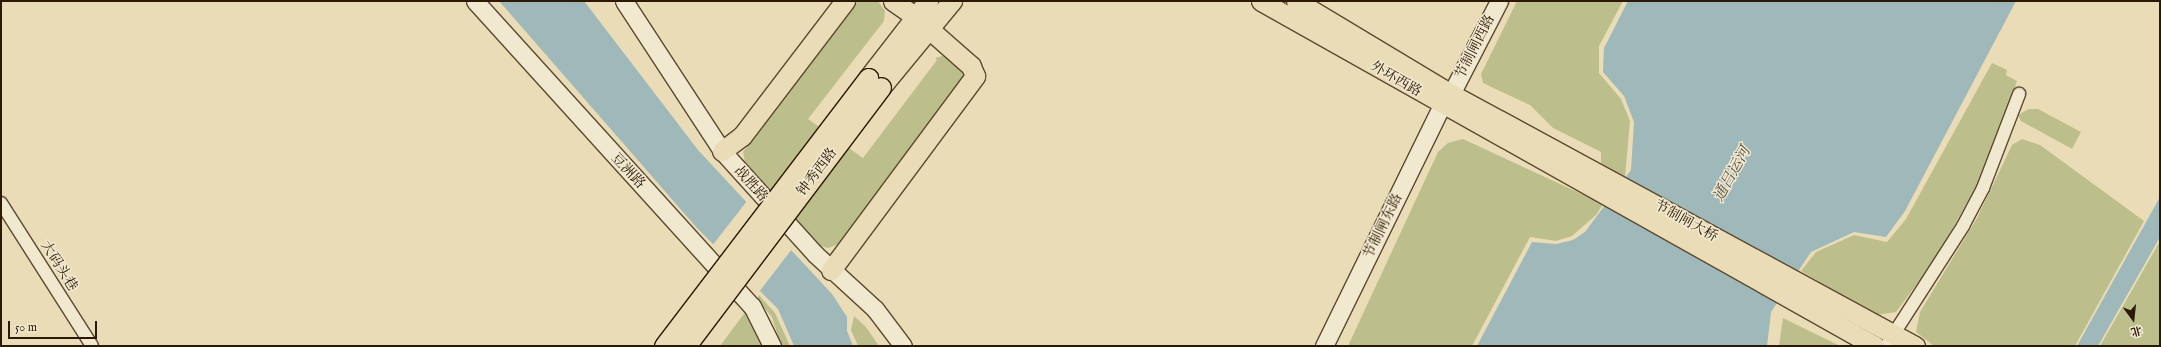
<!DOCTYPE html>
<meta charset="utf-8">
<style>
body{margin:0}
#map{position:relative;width:2161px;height:347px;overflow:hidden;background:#eadcb6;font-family:"IM FELL English","Noto Serif SC",serif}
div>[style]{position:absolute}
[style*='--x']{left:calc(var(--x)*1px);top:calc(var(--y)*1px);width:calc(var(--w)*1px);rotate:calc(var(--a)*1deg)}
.green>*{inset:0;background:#bcbf8b}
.water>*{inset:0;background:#9fb8ba}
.pier>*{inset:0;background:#eadcb6}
.roads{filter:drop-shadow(1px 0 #5c4930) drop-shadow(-1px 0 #5c4930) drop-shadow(0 1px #5c4930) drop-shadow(0 -1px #5c4930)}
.street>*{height:12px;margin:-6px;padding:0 6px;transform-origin:6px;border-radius:6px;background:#f1e8d0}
.secondary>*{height:17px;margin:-8.5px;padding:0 8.5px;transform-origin:8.5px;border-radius:8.5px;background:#f1e8d0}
.primary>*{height:19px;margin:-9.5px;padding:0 9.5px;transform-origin:9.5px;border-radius:9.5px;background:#eadcb6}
.bridges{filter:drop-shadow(1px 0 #2c1803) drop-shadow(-1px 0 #2c1803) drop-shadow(0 1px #2c1803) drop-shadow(0 -1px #2c1803)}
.primary-bridge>*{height:19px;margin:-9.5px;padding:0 9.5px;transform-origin:9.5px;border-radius:9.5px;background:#eadcb6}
span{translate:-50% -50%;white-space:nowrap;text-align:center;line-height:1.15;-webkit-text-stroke:3px #f1e8d0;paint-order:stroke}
.street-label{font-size:14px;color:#2c1803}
.water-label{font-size:15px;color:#545043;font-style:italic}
.frame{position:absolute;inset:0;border:2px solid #2c1803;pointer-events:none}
.north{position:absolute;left:2113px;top:299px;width:40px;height:40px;-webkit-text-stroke:3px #f1e8d0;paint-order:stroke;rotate:165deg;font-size:11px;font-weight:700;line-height:16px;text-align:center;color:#2c1803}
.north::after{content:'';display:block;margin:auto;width:14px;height:18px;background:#2c1803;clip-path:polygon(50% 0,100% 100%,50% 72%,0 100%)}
.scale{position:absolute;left:8px;top:321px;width:89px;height:18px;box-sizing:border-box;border:2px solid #2c1803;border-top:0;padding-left:5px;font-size:12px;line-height:14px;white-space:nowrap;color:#2c1803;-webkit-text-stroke:3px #f1e8d0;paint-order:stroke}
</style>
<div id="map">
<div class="green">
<i style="clip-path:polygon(856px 1px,878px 1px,885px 11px,884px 21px,808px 119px,863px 158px,937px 60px,935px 58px,946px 55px,964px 72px,965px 78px,842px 243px,828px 248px,817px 245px,746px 168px,743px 152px)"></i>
<i style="clip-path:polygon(1517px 1px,1623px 1px,1599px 46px,1599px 73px,1621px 99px,1630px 121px,1625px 177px,1601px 165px,1601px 152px,1553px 128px,1530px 105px,1483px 83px,1481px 74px)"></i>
<i style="clip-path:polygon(1992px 63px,2007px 70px,2006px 75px,2017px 81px,1986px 168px,1937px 257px,1896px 312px,1876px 315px,1801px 271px,1816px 252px,1854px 235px,1887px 242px,1906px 219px)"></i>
<i style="clip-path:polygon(2029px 109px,2038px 109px,2081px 132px,2072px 149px,2021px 121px,2018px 115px)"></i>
<i style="clip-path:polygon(1463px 139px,1603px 204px,1596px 215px,1572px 236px,1556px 241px,1530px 237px,1472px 346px,1348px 346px,1438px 152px,1448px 143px)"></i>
<i style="clip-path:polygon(2022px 139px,2040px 145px,2144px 221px,2075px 346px,1934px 346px,1916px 332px,1920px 312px,1977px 218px,2012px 145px)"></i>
<i style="clip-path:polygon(2160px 241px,2160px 346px,2100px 346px,2139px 278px)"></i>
<i style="clip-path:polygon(759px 295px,775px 313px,790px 346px,781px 346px,772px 317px,757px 299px)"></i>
<i style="clip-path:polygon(746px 311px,765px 346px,720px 346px)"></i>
<i style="clip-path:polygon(854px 316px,866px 327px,879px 346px,858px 346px,851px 330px)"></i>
<i style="clip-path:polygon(1783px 318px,1840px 346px,1779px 346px)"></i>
</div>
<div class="water">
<i style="clip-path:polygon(499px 1px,584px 1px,698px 150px,832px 294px,847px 317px,847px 331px,853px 346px,794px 346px,778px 309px,697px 228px)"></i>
<i style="clip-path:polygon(1628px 1px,2016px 1px,1905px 211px,1886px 237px,1854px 232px,1811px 252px,1771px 312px,1767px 346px,1477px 346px,1532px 242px,1556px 244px,1573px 240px,1585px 232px,1631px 170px,1634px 122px,1624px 96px,1603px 72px,1604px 48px)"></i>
<i style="clip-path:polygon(2160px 197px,2160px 237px,2098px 346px,2077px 346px)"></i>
</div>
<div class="pier">
<i style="clip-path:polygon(747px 201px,792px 249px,759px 292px,712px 246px)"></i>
</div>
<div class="roads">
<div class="street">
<i style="--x:1;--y:203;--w:169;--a:57.5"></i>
<i style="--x:1886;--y:346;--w:143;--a:-57.3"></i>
<i style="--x:1963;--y:226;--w:43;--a:-62.2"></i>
<i style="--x:1983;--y:188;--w:101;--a:-69"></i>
</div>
<div class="secondary">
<i style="--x:475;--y:1;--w:412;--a:47.8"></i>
<i style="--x:752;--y:306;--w:45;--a:63.4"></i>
<i style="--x:624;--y:1;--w:179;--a:56.8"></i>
<i style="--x:722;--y:151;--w:139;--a:47.9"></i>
<i style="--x:815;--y:254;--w:81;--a:42.5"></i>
<i style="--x:875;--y:309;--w:46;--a:52.9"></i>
<i style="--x:1451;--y:94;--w:105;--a:-62.7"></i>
<i style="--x:1324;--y:346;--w:268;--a:-63.9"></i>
</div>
<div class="primary">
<i style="--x:893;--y:1;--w:28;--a:35"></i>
<i style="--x:1261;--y:1;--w:704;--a:29.33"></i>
<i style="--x:1296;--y:1;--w:181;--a:31"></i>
<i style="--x:1451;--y:94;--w:528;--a:28.51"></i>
<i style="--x:868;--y:78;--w:98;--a:-52.1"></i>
<i style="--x:881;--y:87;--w:112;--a:-50.5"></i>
<i style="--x:722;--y:151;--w:25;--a:-37"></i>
<i style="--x:742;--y:136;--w:170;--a:-52.7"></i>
<i style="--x:831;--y:270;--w:242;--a:-53.4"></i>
<i style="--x:975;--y:76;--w:11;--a:-112"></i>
<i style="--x:971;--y:66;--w:55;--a:-138.7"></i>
</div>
</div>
<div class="bridges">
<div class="primary-bridge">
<i style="--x:664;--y:346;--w:337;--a:-52.7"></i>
<i style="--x:686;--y:346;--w:324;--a:-53"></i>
</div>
</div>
<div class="street-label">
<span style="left:1475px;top:47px;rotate:-63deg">节制闸西路</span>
<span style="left:1396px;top:79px;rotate:30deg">外环西路</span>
<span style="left:628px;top:171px;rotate:47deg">豆洲路</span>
<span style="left:817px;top:172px;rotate:-53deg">钟秀西路</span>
<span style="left:751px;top:184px;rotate:48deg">战胜路</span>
<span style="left:1686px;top:221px;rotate:29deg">节制闸大桥</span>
<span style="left:1383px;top:226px;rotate:-64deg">节制闸东路</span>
<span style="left:59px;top:266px;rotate:58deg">大码头巷</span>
</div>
<div class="water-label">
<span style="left:1732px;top:174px;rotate:-61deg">通吕运河</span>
</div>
<div class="frame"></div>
<div class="north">北</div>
<div class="scale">50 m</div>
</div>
